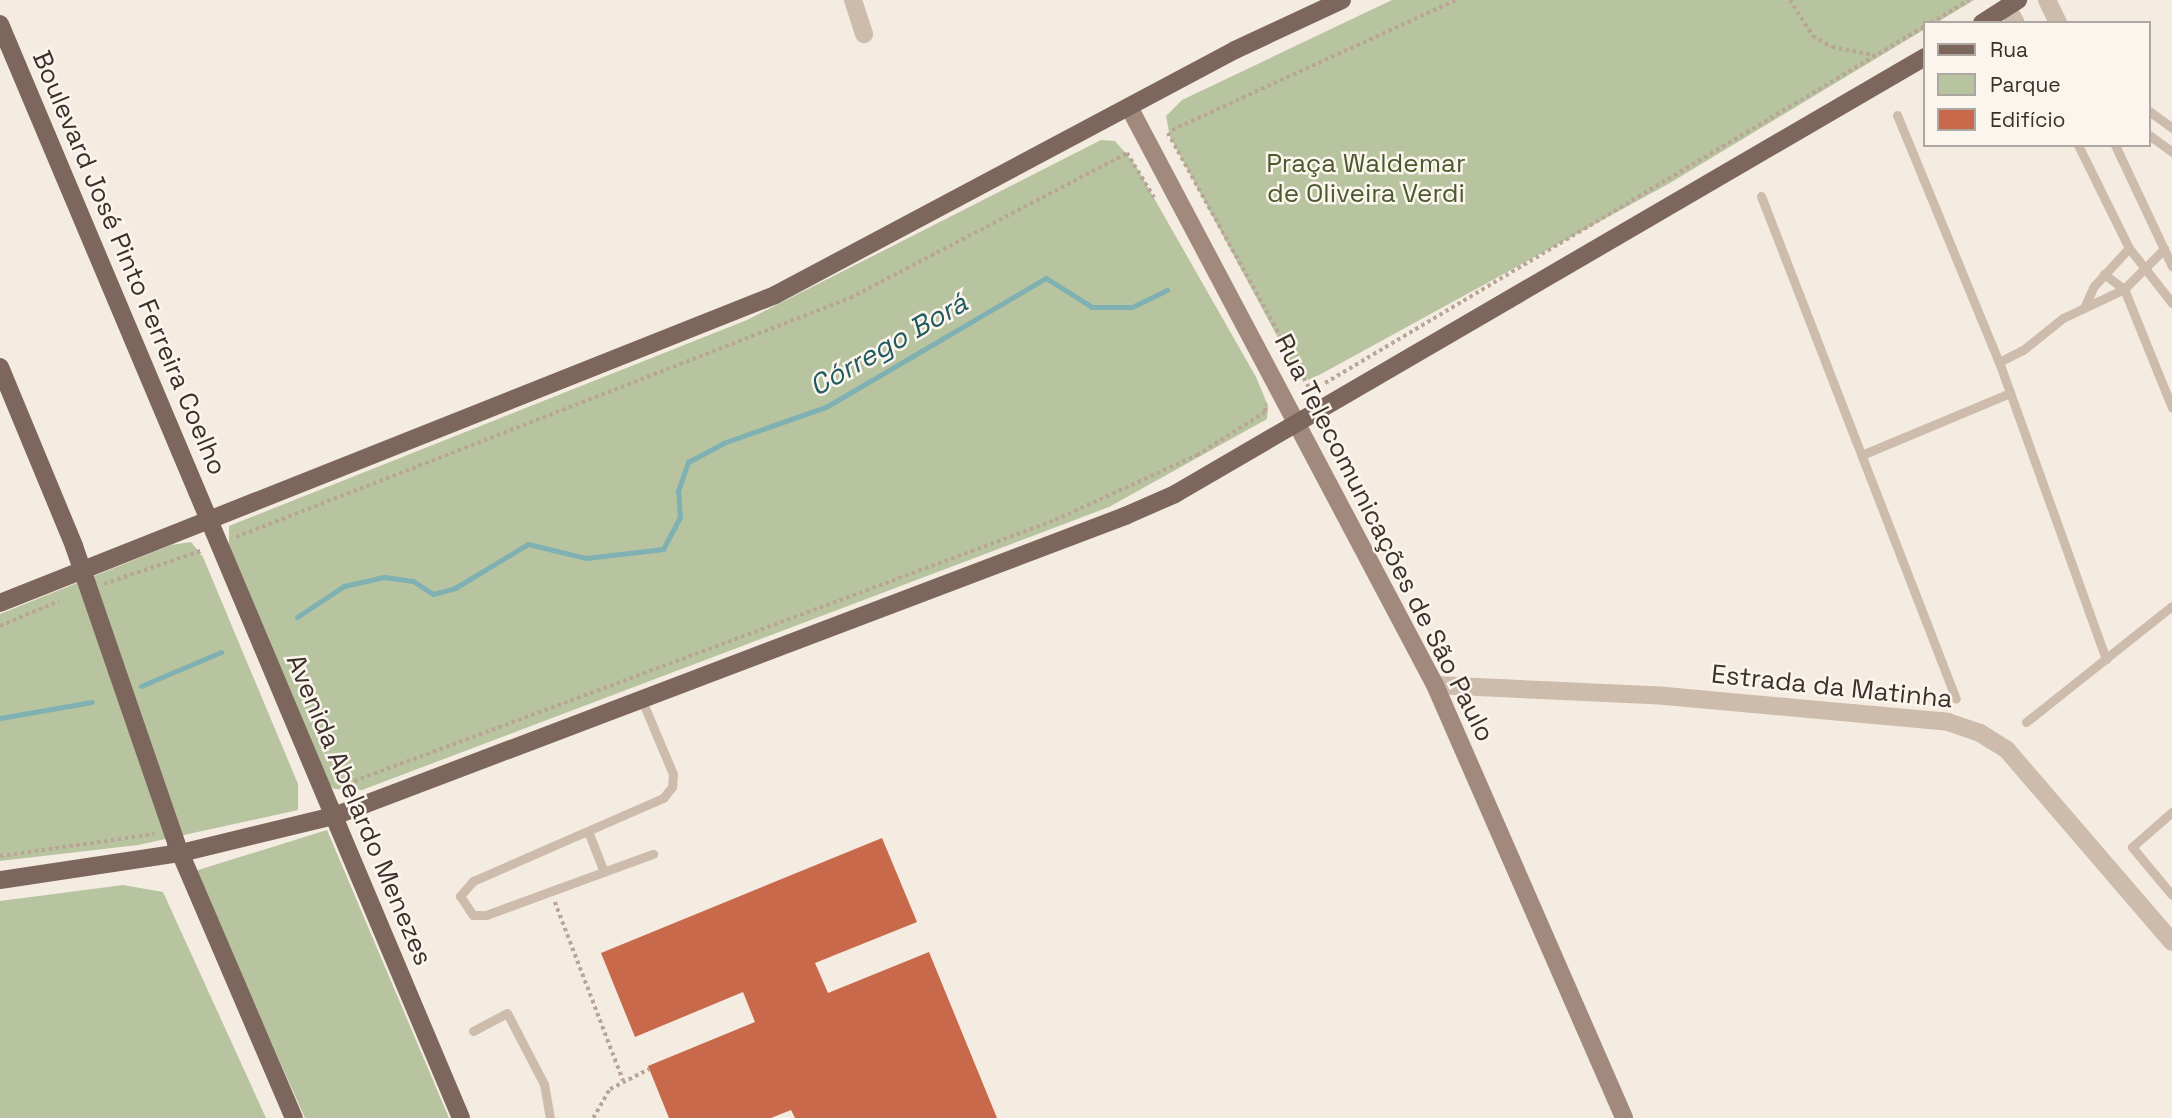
<!DOCTYPE html>
<meta charset="utf-8">
<style>
body{margin:0}
#map{position:relative;width:2172px;height:1118px;overflow:hidden;background:#f4ebe1;font-family:"Space Grotesk",sans-serif}
div>[style]{position:absolute}
[style*='--x']{left:calc(var(--x)*1px);top:calc(var(--y)*1px);width:calc(var(--w)*1px);rotate:calc(var(--a)*1deg)}
.green>*{inset:0;background:#b8c4a0}
.stream>*{height:5px;margin:-2.5px;padding:0 2.5px;transform-origin:2.5px;border-radius:2.5px;background:#7fb0b2}
.building>*{inset:0;background:#c8694b}
.path>*{height:3.5px;margin-top:-1.75px;transform-origin:0;background:repeating-linear-gradient(90deg,#b9a596 0 3.5px,transparent 0 7px)}
.lane>*{height:9px;margin:-4.5px;padding:0 4.5px;transform-origin:4.5px;border-radius:4.5px;background:#cdbbac}
.street>*{height:18px;margin:-9px;padding:0 9px;transform-origin:9px;border-radius:9px;background:#cdbbac}
.secondary>*{height:18px;margin:-9px;padding:0 9px;transform-origin:9px;border-radius:9px;background:#a18a7d}
.primary>*{height:18px;margin:-9px;padding:0 9px;transform-origin:9px;border-radius:9px;background:#7d675c}
span{translate:-50% -50%;white-space:nowrap;text-align:center;line-height:1.15;-webkit-text-stroke:5px #fbf5ee;paint-order:stroke}
.park-label{font-size:26px;color:#4a5a2e}
.street-label{font-size:26px;color:#3b302b}
.water-label{font-size:28px;color:#1f5a5e;font-style:italic}
.legend{position:absolute;left:1923px;top:21px;width:228px;height:126px;box-sizing:border-box;background:#fbf5ee;border:2px solid #aea6a0;margin:0;padding:9px 12px;list-style:none;font-size:21px;color:#3b302b}
.legend li{display:flex;align-items:center;gap:14px;height:35px}
.legend b{width:35px;border:2px solid #aea6a0}
</style>
<div id="map">
<div class="green">
<i style="clip-path:polygon(1392px 0,1974px 0,1936px 23px,1925px 23px,1925px 29px,1670px 183px,1310px 380px,1299px 377px,1170px 137px,1166px 116px,1182px 100px)"></i>
<i style="clip-path:polygon(1101px 140px,1115px 141px,1134px 163px,1256px 377px,1268px 406px,1267px 419px,1109px 507px,362px 790px,334px 789px,324px 779px,229px 551px,229px 526px,747px 320px)"></i>
<i style="clip-path:polygon(191px 542px,203px 557px,298px 784px,298px 810px,138px 845px,0 861px,0 614px,171px 545px)"></i>
<i style="clip-path:polygon(327px 830px,449px 1118px,305px 1118px,195px 871px)"></i>
<i style="clip-path:polygon(123px 885px,163px 892px,266px 1118px,0 1118px,0 901px)"></i>
</div>
<div class="stream">
<i style="--x:297;--y:617;--w:56;--a:-33.4"></i>
<i style="--x:344;--y:586;--w:41;--a:-12.7"></i>
<i style="--x:384;--y:577;--w:29;--a:8"></i>
<i style="--x:413;--y:581;--w:24;--a:33"></i>
<i style="--x:433;--y:594;--w:23;--a:-15"></i>
<i style="--x:455;--y:588;--w:85;--a:-31.1"></i>
<i style="--x:528;--y:544;--w:60;--a:13.6"></i>
<i style="--x:586;--y:558;--w:78;--a:-6.7"></i>
<i style="--x:663;--y:549;--w:36;--a:-62"></i>
<i style="--x:680;--y:517;--w:26;--a:-94"></i>
<i style="--x:678;--y:491;--w:31;--a:-71"></i>
<i style="--x:688;--y:462;--w:40;--a:-28"></i>
<i style="--x:723;--y:443;--w:109;--a:-19.3"></i>
<i style="--x:826;--y:407;--w:255;--a:-30.4"></i>
<i style="--x:1046;--y:278;--w:54;--a:32.2"></i>
<i style="--x:1092;--y:307;--w:40;--a:0"></i>
<i style="--x:1132;--y:307;--w:39;--a:-26"></i>
<i style="--x:141;--y:686;--w:87;--a:-23"></i>
<i style="--x:0;--y:718;--w:93;--a:-9.9"></i>
</div>
<div class="building">
<i style="clip-path:polygon(882px 838px,917px 922px,815px 963px,828px 993px,929px 952px,997px 1118px,795px 1118px,791px 1110px,771px 1118px,669px 1118px,648px 1066px,755px 1022px,743px 992px,635px 1037px,601px 953px)"></i>
</div>
<div class="path">
<i style="--x:1790;--y:0;--w:43;--a:57.4"></i>
<i style="--x:1813;--y:36;--w:22;--a:30"></i>
<i style="--x:1832;--y:47;--w:43;--a:10.8"></i>
<i style="--x:1931;--y:23;--w:44;--a:-31.2"></i>
<i style="--x:1172;--y:130;--w:312;--a:-24.6"></i>
<i style="--x:1168;--y:133;--w:295;--a:61"></i>
<i style="--x:1127;--y:153;--w:52;--a:58.5"></i>
<i style="--x:1325;--y:383;--w:698;--a:-30.75"></i>
<i style="--x:236;--y:537;--w:659;--a:-21.27"></i>
<i style="--x:850;--y:298;--w:313;--a:-27.6"></i>
<i style="--x:104;--y:584;--w:105;--a:-19"></i>
<i style="--x:0;--y:626;--w:64;--a:-23"></i>
<i style="--x:341;--y:786;--w:762;--a:-20.43"></i>
<i style="--x:1055;--y:520;--w:156;--a:-24.6"></i>
<i style="--x:1197;--y:455;--w:80;--a:-32.3"></i>
<i style="--x:1265;--y:412;--w:8;--a:-90"></i>
<i style="--x:0;--y:856;--w:156;--a:-8.1"></i>
<i style="--x:555;--y:902;--w:191;--a:69.1"></i>
<i style="--x:593;--y:1118;--w:34;--a:-60"></i>
<i style="--x:610;--y:1089;--w:44;--a:-27.1"></i>
</div>
<div class="lane">
<i style="--x:2149;--y:111;--w:29;--a:36"></i>
<i style="--x:1897;--y:115;--w:267;--a:67.6"></i>
<i style="--x:1999;--y:362;--w:316;--a:70.2"></i>
<i style="--x:2149;--y:135;--w:29;--a:36"></i>
<i style="--x:2078;--y:145;--w:115;--a:63.7"></i>
<i style="--x:2129;--y:248;--w:70;--a:52"></i>
<i style="--x:2115;--y:145;--w:134;--a:64.8"></i>
<i style="--x:1761;--y:196;--w:539;--a:68.81"></i>
<i style="--x:2104;--y:274;--w:25;--a:37"></i>
<i style="--x:2124;--y:289;--w:128;--a:68"></i>
<i style="--x:2084;--y:308;--w:24;--a:-66"></i>
<i style="--x:2094;--y:286;--w:52;--a:-47.4"></i>
<i style="--x:1999;--y:362;--w:27;--a:-27"></i>
<i style="--x:2023;--y:350;--w:51;--a:-38.7"></i>
<i style="--x:2063;--y:318;--w:68;--a:-25.4"></i>
<i style="--x:2124;--y:289;--w:57;--a:-45"></i>
<i style="--x:1864;--y:454;--w:158;--a:-22.7"></i>
<i style="--x:641;--y:698;--w:82;--a:67.2"></i>
<i style="--x:673;--y:774;--w:13;--a:94"></i>
<i style="--x:672;--y:787;--w:14;--a:129"></i>
<i style="--x:663;--y:798;--w:207;--a:156.4"></i>
<i style="--x:473;--y:881;--w:20;--a:131"></i>
<i style="--x:460;--y:896;--w:23;--a:56"></i>
<i style="--x:473;--y:915;--w:13;--a:0"></i>
<i style="--x:486;--y:915;--w:178;--a:-20.1"></i>
<i style="--x:2026;--y:722;--w:186;--a:-38.5"></i>
<i style="--x:2172;--y:812;--w:53;--a:138.8"></i>
<i style="--x:2132;--y:847;--w:62;--a:50.2"></i>
<i style="--x:588;--y:831;--w:44;--a:68.7"></i>
<i style="--x:473;--y:1031;--w:38;--a:-28"></i>
<i style="--x:507;--y:1013;--w:80;--a:62.5"></i>
<i style="--x:544;--y:1084;--w:35;--a:80"></i>
</div>
<div class="street">
<i style="--x:853;--y:0;--w:36;--a:72"></i>
<i style="--x:2047;--y:0;--w:25;--a:64"></i>
<i style="--x:2007;--y:7;--w:18;--a:61"></i>
<i style="--x:1435;--y:685;--w:230;--a:2.7"></i>
<i style="--x:1665;--y:696;--w:284;--a:5.2"></i>
<i style="--x:1948;--y:722;--w:34;--a:19"></i>
<i style="--x:1980;--y:733;--w:32;--a:32"></i>
<i style="--x:2007;--y:750;--w:253;--a:49.3"></i>
</div>
<div class="secondary">
<i style="--x:1129;--y:107;--w:654;--a:62.1"></i>
<i style="--x:1435;--y:685;--w:472;--a:66.4"></i>
</div>
<div class="primary">
<i style="--x:1982;--y:23;--w:43;--a:-32.6"></i>
<i style="--x:0;--y:24;--w:1187;--a:67.15"></i>
<i style="--x:0;--y:367;--w:194;--a:67.5"></i>
<i style="--x:74;--y:546;--w:314;--a:71"></i>
<i style="--x:176;--y:843;--w:299;--a:66.8"></i>
<i style="--x:0;--y:603;--w:834;--a:-21.67"></i>
<i style="--x:775;--y:295;--w:521;--a:-28.04"></i>
<i style="--x:1235;--y:50;--w:118;--a:-25"></i>
<i style="--x:0;--y:880;--w:183;--a:-8.5"></i>
<i style="--x:181;--y:853;--w:157;--a:-13.6"></i>
<i style="--x:334;--y:816;--w:846;--a:-20.77"></i>
<i style="--x:1125;--y:516;--w:55;--a:-23.7"></i>
<i style="--x:1175;--y:494;--w:868;--a:-30.23"></i>
</div>
<div class="park-label">
<span style="left:1366px;top:179px">Praça Waldemar<br>de Oliveira Verdi</span>
</div>
<div class="street-label">
<span style="left:129px;top:263px;rotate:67deg">Boulevard José Pinto Ferreira Coelho</span>
<span style="left:1384px;top:538px;rotate:63deg">Rua Telecomunicações de São Paulo</span>
<span style="left:1832px;top:687px;rotate:6deg">Estrada da Matinha</span>
<span style="left:359px;top:810px;rotate:67deg">Avenida Abelardo Menezes</span>
</div>
<div class="water-label">
<span style="left:888px;top:344px;rotate:-30deg">Córrego Borá</span>
</div>
<ul class="legend">
<li><b style="height:9px;background:#7d675c"></b>Rua</li>
<li><b style="height:19px;background:#b8c4a0"></b>Parque</li>
<li><b style="height:19px;background:#c8694b"></b>Edifício</li>
</ul>
</div>
